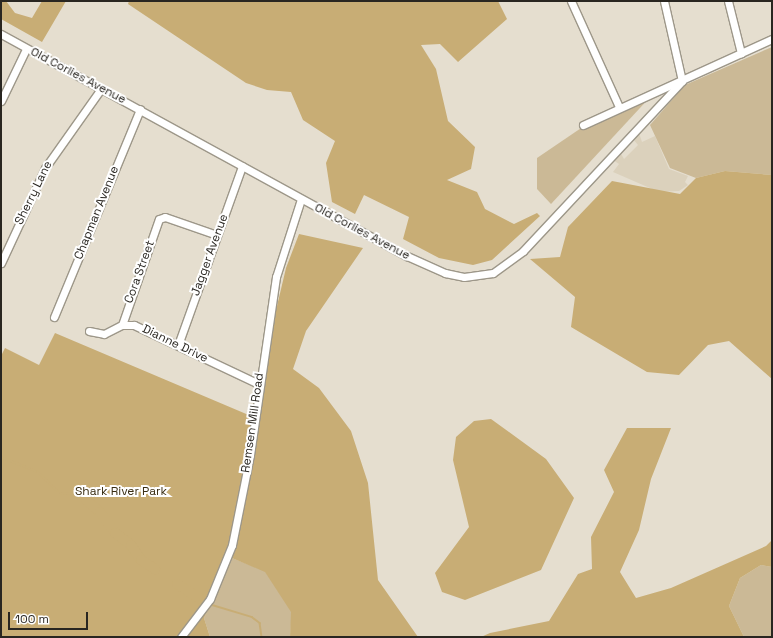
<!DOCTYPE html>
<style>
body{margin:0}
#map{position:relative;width:773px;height:638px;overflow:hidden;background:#e5decf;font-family:"Space Grotesk",sans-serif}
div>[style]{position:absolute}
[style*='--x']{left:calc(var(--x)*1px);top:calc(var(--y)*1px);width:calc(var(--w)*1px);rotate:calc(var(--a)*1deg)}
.built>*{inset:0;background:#dbd1bc}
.green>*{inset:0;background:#cbb996}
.forest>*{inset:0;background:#c8ad75}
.stream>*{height:1.5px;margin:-0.75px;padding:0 0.75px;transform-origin:0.75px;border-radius:0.75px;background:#c8ad75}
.river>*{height:10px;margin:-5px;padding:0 5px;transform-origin:5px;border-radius:5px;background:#c8ad75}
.roads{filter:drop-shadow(1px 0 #9d9789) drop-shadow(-1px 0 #9d9789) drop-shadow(0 1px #9d9789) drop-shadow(0 -1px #9d9789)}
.minor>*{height:7px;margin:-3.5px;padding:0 3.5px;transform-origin:3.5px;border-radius:3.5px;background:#fff}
span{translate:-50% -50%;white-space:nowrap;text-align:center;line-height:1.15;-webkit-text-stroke:4px #fff;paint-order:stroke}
.street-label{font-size:12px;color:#292621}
.park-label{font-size:12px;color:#382c12}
.frame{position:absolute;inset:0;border:2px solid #292621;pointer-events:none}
.scale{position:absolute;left:8px;top:612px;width:80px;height:18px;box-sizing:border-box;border:2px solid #292621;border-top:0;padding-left:5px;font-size:12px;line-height:14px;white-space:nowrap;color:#292621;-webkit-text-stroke:3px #fff;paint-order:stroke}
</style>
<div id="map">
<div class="built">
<i style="clip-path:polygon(639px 133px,642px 142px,655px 136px,669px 169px,688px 176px,685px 182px,688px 185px,679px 191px,659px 192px,613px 172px,619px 164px,613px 160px,620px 152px,624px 159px,638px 145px,633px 139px)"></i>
</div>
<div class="green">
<i style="clip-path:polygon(772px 47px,772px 175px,725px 171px,696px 178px,670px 168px,650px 125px,685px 85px)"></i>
<i style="clip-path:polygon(652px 95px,551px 204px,537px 189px,537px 158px,590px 122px)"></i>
<i style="clip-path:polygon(232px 558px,265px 571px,292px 612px,290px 637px,210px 637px,204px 618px)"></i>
<i style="clip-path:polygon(761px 565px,772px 567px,772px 637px,744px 637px,729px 606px,740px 578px)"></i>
</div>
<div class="forest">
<i style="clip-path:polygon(1px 1px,6px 1px,15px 13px,32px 18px,42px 1px,66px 1px,42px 42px,1px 19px)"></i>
<i style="clip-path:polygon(129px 1px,498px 1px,507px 19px,458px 62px,440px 44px,421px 45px,436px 69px,448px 121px,475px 147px,471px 169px,447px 180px,477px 192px,485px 209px,514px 224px,537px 213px,540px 216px,492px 260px,473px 265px,439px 258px,403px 239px,409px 217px,364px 195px,355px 214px,332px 202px,326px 163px,335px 141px,303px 120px,291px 92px,267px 90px,246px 83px,128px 4px)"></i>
<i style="clip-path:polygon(725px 171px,772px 175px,772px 379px,729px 341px,708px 345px,679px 375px,647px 372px,571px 327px,575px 297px,530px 259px,560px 257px,568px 227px,612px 181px,680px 194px,696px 178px)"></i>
<i style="clip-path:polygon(299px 234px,363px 248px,306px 331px,293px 369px,319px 388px,351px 431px,368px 483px,378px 580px,418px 637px,290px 637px,291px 612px,265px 572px,232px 558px,204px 618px,210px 637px,1px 637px,1px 356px,5px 348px,39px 365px,55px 333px,251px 416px,286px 268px)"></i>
<i style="clip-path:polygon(491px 419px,546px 459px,574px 498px,541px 570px,465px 600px,442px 592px,435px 573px,469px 527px,453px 460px,456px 437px,474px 421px)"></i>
<i style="clip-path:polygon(627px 428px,671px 428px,651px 479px,639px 530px,620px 572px,636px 598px,671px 588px,766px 546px,772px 540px,772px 567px,761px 565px,740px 578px,729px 606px,744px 637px,481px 637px,490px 633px,549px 621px,578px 574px,592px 569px,591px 537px,614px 492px,604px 470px)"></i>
</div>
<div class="stream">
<i style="--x:1;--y:457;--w:40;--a:22"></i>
<i style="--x:38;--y:472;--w:30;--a:44"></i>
<i style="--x:60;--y:493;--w:15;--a:4"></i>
<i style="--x:75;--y:494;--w:9;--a:27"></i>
<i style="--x:83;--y:498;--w:20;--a:37"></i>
<i style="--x:99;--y:510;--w:70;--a:49.7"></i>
<i style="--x:209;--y:604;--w:45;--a:16.8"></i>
<i style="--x:252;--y:617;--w:10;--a:37"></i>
<i style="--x:260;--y:623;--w:14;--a:82"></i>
</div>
<div class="river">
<i style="--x:86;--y:500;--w:18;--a:41"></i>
<i style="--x:100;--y:512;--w:26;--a:54"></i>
<i style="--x:115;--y:533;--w:20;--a:37"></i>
<i style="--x:131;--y:545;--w:18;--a:56"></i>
<i style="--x:141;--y:560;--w:17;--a:33"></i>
<i style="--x:177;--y:584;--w:34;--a:32"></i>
</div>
<div class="roads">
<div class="minor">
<i style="--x:571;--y:1;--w:116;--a:65.6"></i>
<i style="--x:664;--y:1;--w:82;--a:77.3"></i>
<i style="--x:728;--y:1;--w:54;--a:76"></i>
<i style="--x:1;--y:34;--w:463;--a:28.7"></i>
<i style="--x:407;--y:256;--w:42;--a:24.1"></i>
<i style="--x:445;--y:273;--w:19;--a:12"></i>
<i style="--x:464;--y:277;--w:29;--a:-8"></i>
<i style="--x:493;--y:273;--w:37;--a:-36"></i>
<i style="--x:523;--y:251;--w:233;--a:-46.9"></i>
<i style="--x:1;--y:101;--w:58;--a:-64.3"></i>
<i style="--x:583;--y:125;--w:208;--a:-24.5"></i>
<i style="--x:1;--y:263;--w:105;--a:-65.1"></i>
<i style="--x:45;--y:168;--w:97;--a:-54.7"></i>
<i style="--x:54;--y:317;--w:225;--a:-67.5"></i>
<i style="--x:122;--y:325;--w:112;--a:-70.8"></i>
<i style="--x:159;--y:219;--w:6;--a:-18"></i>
<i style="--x:165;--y:217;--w:55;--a:19.1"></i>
<i style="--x:89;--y:331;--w:15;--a:11"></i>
<i style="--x:104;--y:334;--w:20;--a:-27"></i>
<i style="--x:122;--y:325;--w:12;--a:0"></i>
<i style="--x:134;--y:325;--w:138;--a:25.3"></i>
<i style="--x:178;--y:345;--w:190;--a:-70.3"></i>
<i style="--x:181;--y:637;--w:48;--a:-52.7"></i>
<i style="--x:210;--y:599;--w:58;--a:-67.8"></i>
<i style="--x:232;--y:545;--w:92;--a:-78.7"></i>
<i style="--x:250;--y:455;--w:180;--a:-81.7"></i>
<i style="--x:276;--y:277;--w:82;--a:-72.2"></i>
</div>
</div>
<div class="street-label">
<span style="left:78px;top:76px;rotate:28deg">Old Corlies Avenue</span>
<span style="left:34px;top:193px;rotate:-64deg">Sherry Lane</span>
<span style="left:97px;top:213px;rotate:-68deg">Chapman Avenue</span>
<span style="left:362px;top:232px;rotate:28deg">Old Corlies Avenue</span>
<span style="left:210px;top:255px;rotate:-70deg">Jagger Avenue</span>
<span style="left:140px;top:272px;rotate:-70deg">Cora Street</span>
<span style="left:175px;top:344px;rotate:26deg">Dianne Drive</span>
<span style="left:253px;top:423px;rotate:-82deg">Remsen Mill Road</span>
</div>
<div class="park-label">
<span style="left:121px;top:492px">Shark River Park</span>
</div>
<div class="frame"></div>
<div class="scale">100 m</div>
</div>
